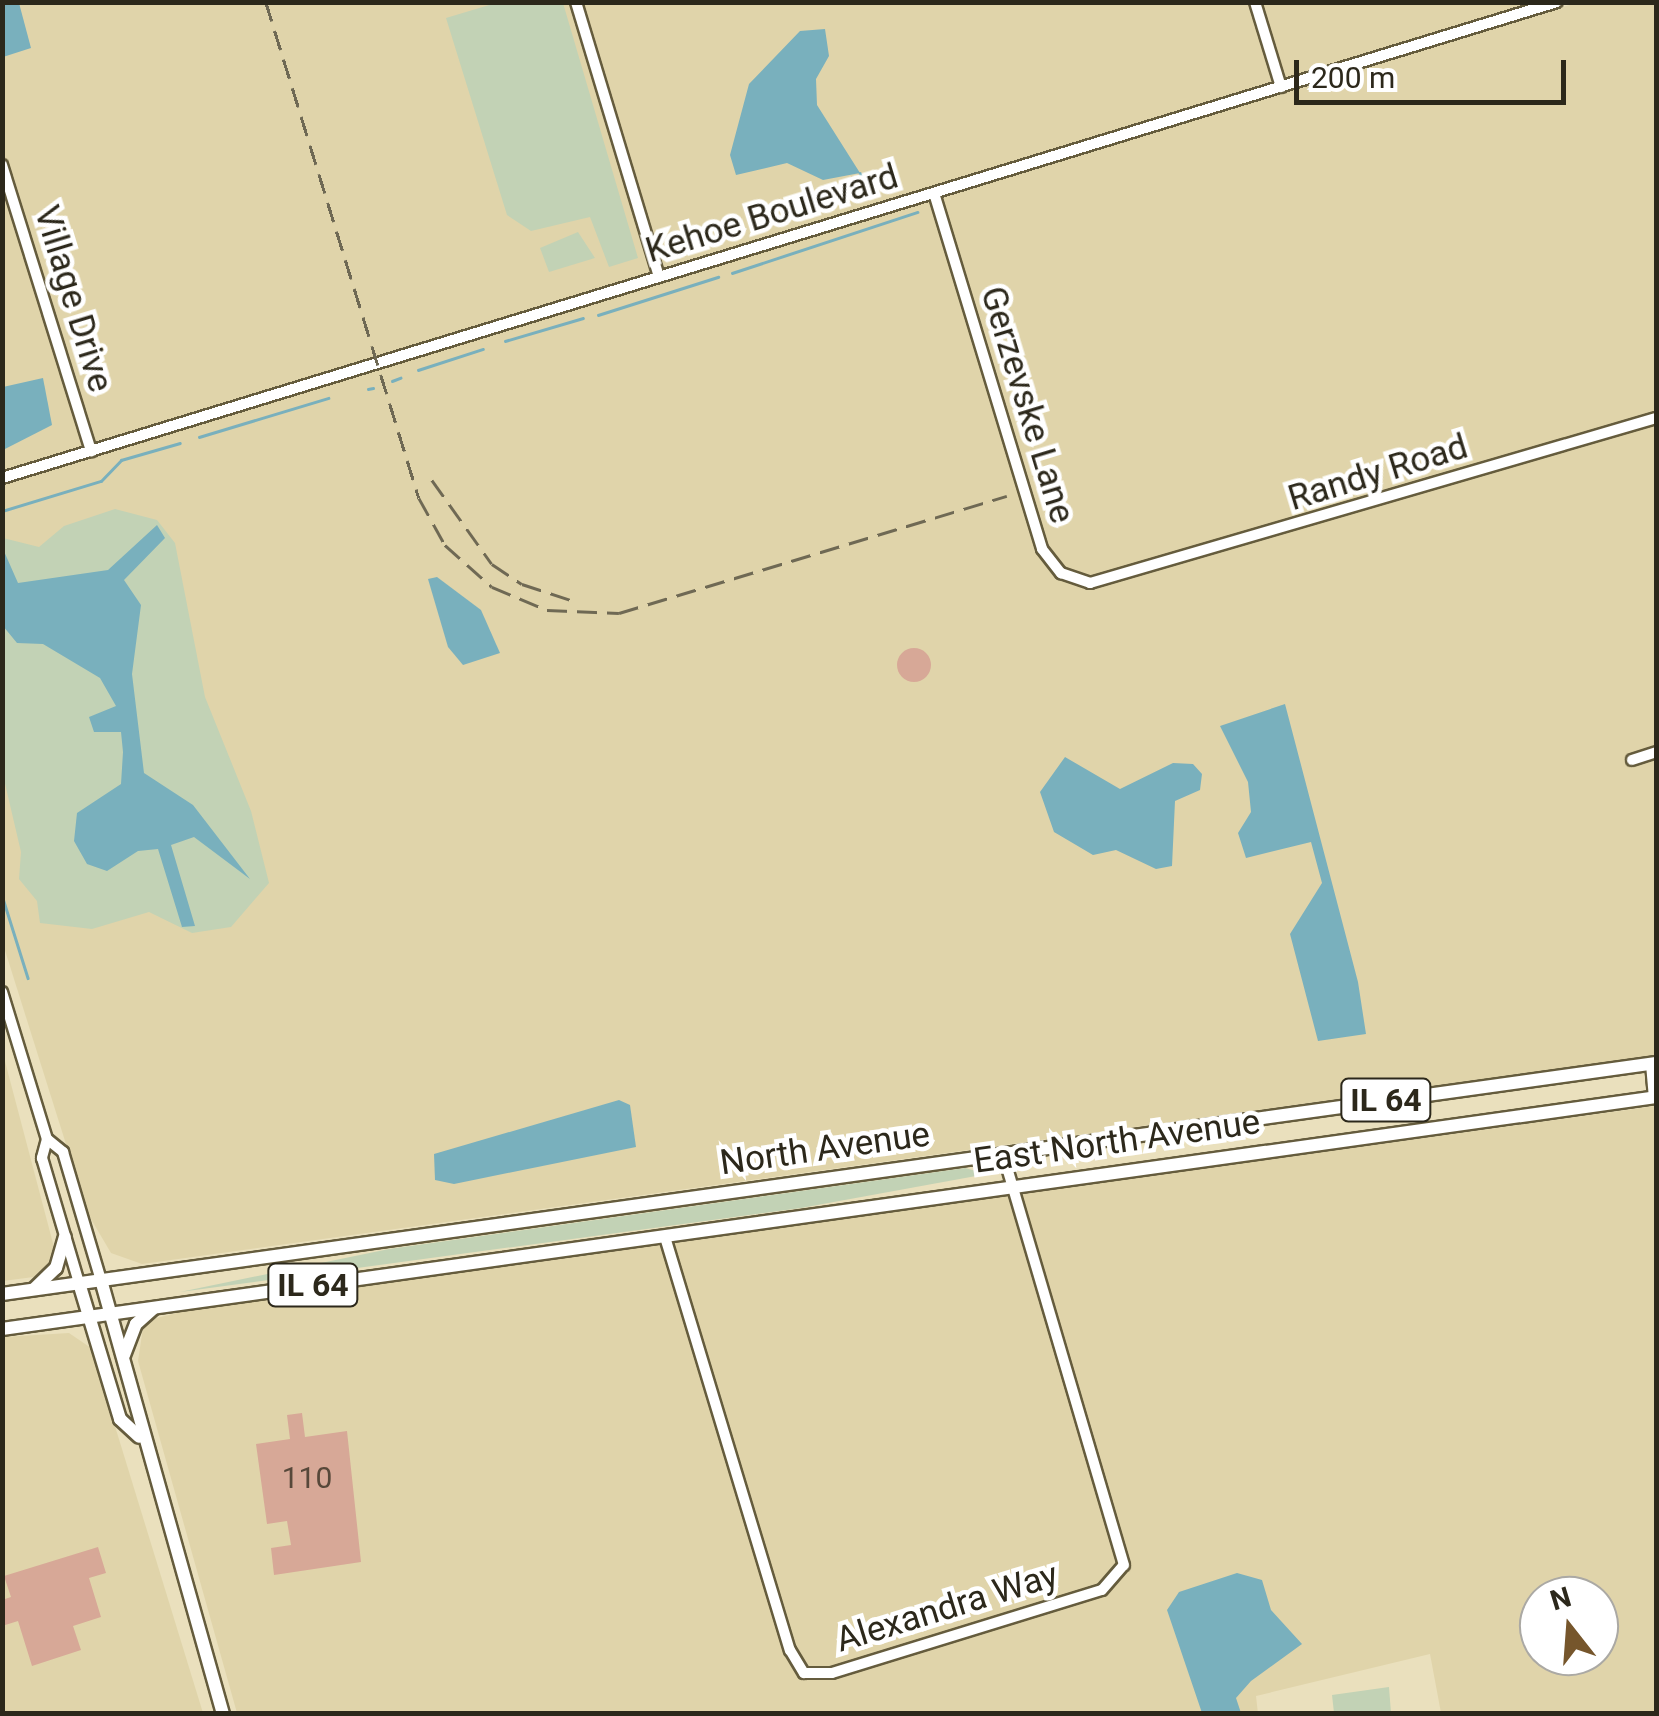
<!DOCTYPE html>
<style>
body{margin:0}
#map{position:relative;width:1659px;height:1716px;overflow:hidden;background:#eae0bd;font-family:Roboto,sans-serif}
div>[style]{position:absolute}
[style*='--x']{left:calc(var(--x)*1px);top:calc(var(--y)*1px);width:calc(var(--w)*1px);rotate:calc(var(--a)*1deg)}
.built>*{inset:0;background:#e0d4aa}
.green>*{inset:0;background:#c2d2b5}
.water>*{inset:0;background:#79b0bd}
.stream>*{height:2.5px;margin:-1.25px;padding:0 1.25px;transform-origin:1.25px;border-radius:1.25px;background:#79b0bd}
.building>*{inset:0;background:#d7a897}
.round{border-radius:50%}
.roads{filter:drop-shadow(2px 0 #655c3d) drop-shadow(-2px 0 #655c3d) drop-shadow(0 2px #655c3d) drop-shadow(0 -2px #655c3d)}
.minor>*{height:10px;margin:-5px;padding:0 5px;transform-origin:5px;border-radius:5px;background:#fff}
.major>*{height:12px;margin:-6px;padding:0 6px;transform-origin:6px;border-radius:6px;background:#fff}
.rail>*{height:2.5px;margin-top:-1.25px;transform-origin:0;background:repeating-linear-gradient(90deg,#6f6954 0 20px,transparent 0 30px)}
span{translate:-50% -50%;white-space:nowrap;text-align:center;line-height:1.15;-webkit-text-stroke:9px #fff;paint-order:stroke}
.number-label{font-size:30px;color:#57483a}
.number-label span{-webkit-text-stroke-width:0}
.shield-label span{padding:2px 8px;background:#fff;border:2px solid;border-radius:8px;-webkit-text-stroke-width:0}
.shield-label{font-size:32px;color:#2c281b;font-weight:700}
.street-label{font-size:35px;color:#2c281b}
.frame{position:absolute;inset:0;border:5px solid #2c281b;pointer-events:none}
.north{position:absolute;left:1519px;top:1576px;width:100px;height:100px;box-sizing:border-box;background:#fff;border:2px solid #aba9a4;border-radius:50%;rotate:343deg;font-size:28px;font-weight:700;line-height:40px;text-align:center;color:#2c281b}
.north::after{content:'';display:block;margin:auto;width:35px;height:45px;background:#76562c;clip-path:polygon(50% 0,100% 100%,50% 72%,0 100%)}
.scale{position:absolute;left:1294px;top:60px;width:272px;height:45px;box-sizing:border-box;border:5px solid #2c281b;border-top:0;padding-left:12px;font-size:30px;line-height:35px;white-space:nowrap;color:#2c281b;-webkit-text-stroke:8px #fff;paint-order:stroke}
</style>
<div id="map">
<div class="built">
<i style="clip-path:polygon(3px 3px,1533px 3px,3px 470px)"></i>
<i style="clip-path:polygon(1576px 3px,1656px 3px,1656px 1055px,142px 1264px,111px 1253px,88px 1214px,3px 944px,2px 482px)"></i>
<i style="clip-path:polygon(2px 1050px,55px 1251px,41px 1276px,3px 1281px)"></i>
<i style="clip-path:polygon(evenodd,1656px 1106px,1656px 1713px,1441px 1713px,1430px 1654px,1256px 1696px,1258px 1714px,237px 1713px,138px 1361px,144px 1321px,206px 1306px,1656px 1106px,1539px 1596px,1599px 1596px,1599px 1656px,1539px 1656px,1539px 1596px)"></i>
<i style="clip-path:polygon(69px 1333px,91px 1348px,203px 1713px,3px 1714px,3px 1337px)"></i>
</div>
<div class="green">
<i style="clip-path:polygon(496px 3px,563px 3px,638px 258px,609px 267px,590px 217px,531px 231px,507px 215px,446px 18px)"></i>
<i style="clip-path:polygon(578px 232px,595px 258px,549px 272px,540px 248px)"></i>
<i style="clip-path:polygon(115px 509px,157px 520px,175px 543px,205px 697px,251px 811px,269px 883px,231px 927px,192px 933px,149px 912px,92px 929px,40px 923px,37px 901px,19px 879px,21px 852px,3px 775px,3px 538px,39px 547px,64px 526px)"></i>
<i style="clip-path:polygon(965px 1168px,987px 1174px,801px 1208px,180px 1292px,389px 1249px)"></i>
<i style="clip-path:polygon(1389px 1687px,1391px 1713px,1334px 1713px,1332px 1695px)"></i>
</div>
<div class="water">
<i style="clip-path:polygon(3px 2px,19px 3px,31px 48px,3px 57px)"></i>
<i style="clip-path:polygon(825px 29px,829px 56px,816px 79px,817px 105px,860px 173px,823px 180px,787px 163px,736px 175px,730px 155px,749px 84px,800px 31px)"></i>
<i style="clip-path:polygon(43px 378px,52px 425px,3px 450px,3px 387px)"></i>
<i style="clip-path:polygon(157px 525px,165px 538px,124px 580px,141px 605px,132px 674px,144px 773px,193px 805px,250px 879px,194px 837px,171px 845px,195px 926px,182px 927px,158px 849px,138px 851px,107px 871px,87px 864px,74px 841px,77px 813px,121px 784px,123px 752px,121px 732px,94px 732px,89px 717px,116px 706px,100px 678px,43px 644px,17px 643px,3px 626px,3px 549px,18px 583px,108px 570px)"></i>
<i style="clip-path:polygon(437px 577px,481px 610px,500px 653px,463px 665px,448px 647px,428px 579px)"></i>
<i style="clip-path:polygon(1285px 704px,1358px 982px,1366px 1034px,1318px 1041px,1290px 934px,1322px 883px,1311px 842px,1246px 858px,1238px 833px,1251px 812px,1248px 782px,1220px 726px)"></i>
<i style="clip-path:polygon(1065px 757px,1120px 789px,1173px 763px,1193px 764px,1202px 774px,1200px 790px,1175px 801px,1172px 866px,1156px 869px,1116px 850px,1093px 855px,1054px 832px,1040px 792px)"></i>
<i style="clip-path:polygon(619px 1100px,630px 1105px,636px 1147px,454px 1184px,435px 1180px,434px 1154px)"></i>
<i style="clip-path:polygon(1237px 1573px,1262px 1580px,1271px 1610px,1302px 1644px,1251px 1681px,1236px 1698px,1241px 1713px,1202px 1713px,1167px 1610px,1179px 1592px)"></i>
</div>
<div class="stream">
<i style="--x:860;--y:173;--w:28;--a:51"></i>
<i style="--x:732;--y:273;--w:195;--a:-18.2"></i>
<i style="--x:598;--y:315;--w:126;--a:-17.6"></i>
<i style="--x:505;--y:341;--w:81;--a:-16.4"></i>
<i style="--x:418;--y:370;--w:68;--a:-17.9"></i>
<i style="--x:392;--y:381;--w:9;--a:-21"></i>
<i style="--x:368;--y:389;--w:5;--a:-11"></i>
<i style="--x:199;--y:437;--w:135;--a:-16.8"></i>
<i style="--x:2;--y:511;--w:103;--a:-16.9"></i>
<i style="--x:101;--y:481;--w:29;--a:-46"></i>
<i style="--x:121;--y:460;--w:61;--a:-16.1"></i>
<i style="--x:2;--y:895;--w:87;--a:72.6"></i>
</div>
<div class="building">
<i class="round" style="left:897px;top:648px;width:34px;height:34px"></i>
<i style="clip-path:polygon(302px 1413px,305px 1437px,347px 1431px,361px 1562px,274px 1575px,271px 1548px,291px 1545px,287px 1521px,267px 1524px,256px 1444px,290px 1439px,287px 1415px)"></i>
<i style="clip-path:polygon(98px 1547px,106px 1573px,89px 1578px,101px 1617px,73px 1626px,81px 1650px,32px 1666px,18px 1621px,2px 1626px,2px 1600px,11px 1597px,4px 1576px)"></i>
</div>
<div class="roads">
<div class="minor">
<i style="--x:576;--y:2;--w:287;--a:73.2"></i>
<i style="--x:1255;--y:2;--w:89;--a:73"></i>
<i style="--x:2;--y:165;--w:300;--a:72.7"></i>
<i style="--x:934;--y:193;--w:372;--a:73.1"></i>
<i style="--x:1042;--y:549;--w:31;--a:52"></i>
<i style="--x:1061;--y:573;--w:31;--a:19"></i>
<i style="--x:1090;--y:583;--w:590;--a:-16.25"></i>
<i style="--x:2;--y:478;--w:1626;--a:-17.02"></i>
<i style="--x:1632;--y:760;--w:25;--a:-18"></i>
<i style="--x:2;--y:992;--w:154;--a:73"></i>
<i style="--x:47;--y:1139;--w:20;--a:105"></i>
<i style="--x:42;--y:1158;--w:130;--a:73.5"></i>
<i style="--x:1651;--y:1064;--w:33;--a:85"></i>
<i style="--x:47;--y:1139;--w:21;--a:39"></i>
<i style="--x:63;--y:1152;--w:134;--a:73.5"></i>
<i style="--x:665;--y:1237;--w:432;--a:73.2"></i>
<i style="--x:790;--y:1650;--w:27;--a:59"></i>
<i style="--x:804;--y:1673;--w:28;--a:0"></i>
<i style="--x:832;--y:1673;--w:282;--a:-17.1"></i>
<i style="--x:1102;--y:1590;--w:33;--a:-49"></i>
<i style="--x:1124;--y:1565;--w:427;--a:-106.4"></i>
</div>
<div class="major">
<i style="--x:101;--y:1280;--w:451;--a:74.3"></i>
<i style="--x:79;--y:1283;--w:142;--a:73.2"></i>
<i style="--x:120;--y:1419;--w:26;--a:43"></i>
<i style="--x:35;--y:1288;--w:29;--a:-44"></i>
<i style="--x:56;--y:1268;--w:32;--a:-74"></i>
<i style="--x:2;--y:1294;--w:1670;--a:-7.95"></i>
<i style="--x:2;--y:1329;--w:1670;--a:-7.98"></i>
<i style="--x:124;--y:1355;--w:33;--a:-69"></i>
<i style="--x:136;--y:1324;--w:24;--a:-42"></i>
</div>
</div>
<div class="rail">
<i style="--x:266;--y:2;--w:519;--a:72.86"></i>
<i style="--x:419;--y:498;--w:54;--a:61"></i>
<i style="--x:445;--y:545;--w:63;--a:41.8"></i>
<i style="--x:492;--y:587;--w:60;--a:22.7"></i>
<i style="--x:547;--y:610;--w:72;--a:2.4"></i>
<i style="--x:619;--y:613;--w:405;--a:-16.8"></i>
<i style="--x:432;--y:480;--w:103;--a:54.5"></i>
<i style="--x:492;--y:564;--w:36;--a:34"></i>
<i style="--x:522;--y:584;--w:55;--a:18.1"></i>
</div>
<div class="number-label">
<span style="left:307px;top:1478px">110</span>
</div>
<div class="shield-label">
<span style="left:1386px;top:1100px">IL 64</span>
<span style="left:313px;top:1285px">IL 64</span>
</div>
<div class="street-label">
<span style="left:772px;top:214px;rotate:-17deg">Kehoe Boulevard</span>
<span style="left:73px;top:299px;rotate:73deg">Village Drive</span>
<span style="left:1027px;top:405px;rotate:73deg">Gerzevske Lane</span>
<span style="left:1378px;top:473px;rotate:-17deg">Randy Road</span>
<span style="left:1117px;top:1142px;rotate:-8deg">East North Avenue</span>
<span style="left:825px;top:1149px;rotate:-8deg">North Avenue</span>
<span style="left:947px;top:1608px;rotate:-17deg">Alexandra Way</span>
</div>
<div class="frame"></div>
<div class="north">N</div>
<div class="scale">200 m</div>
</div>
